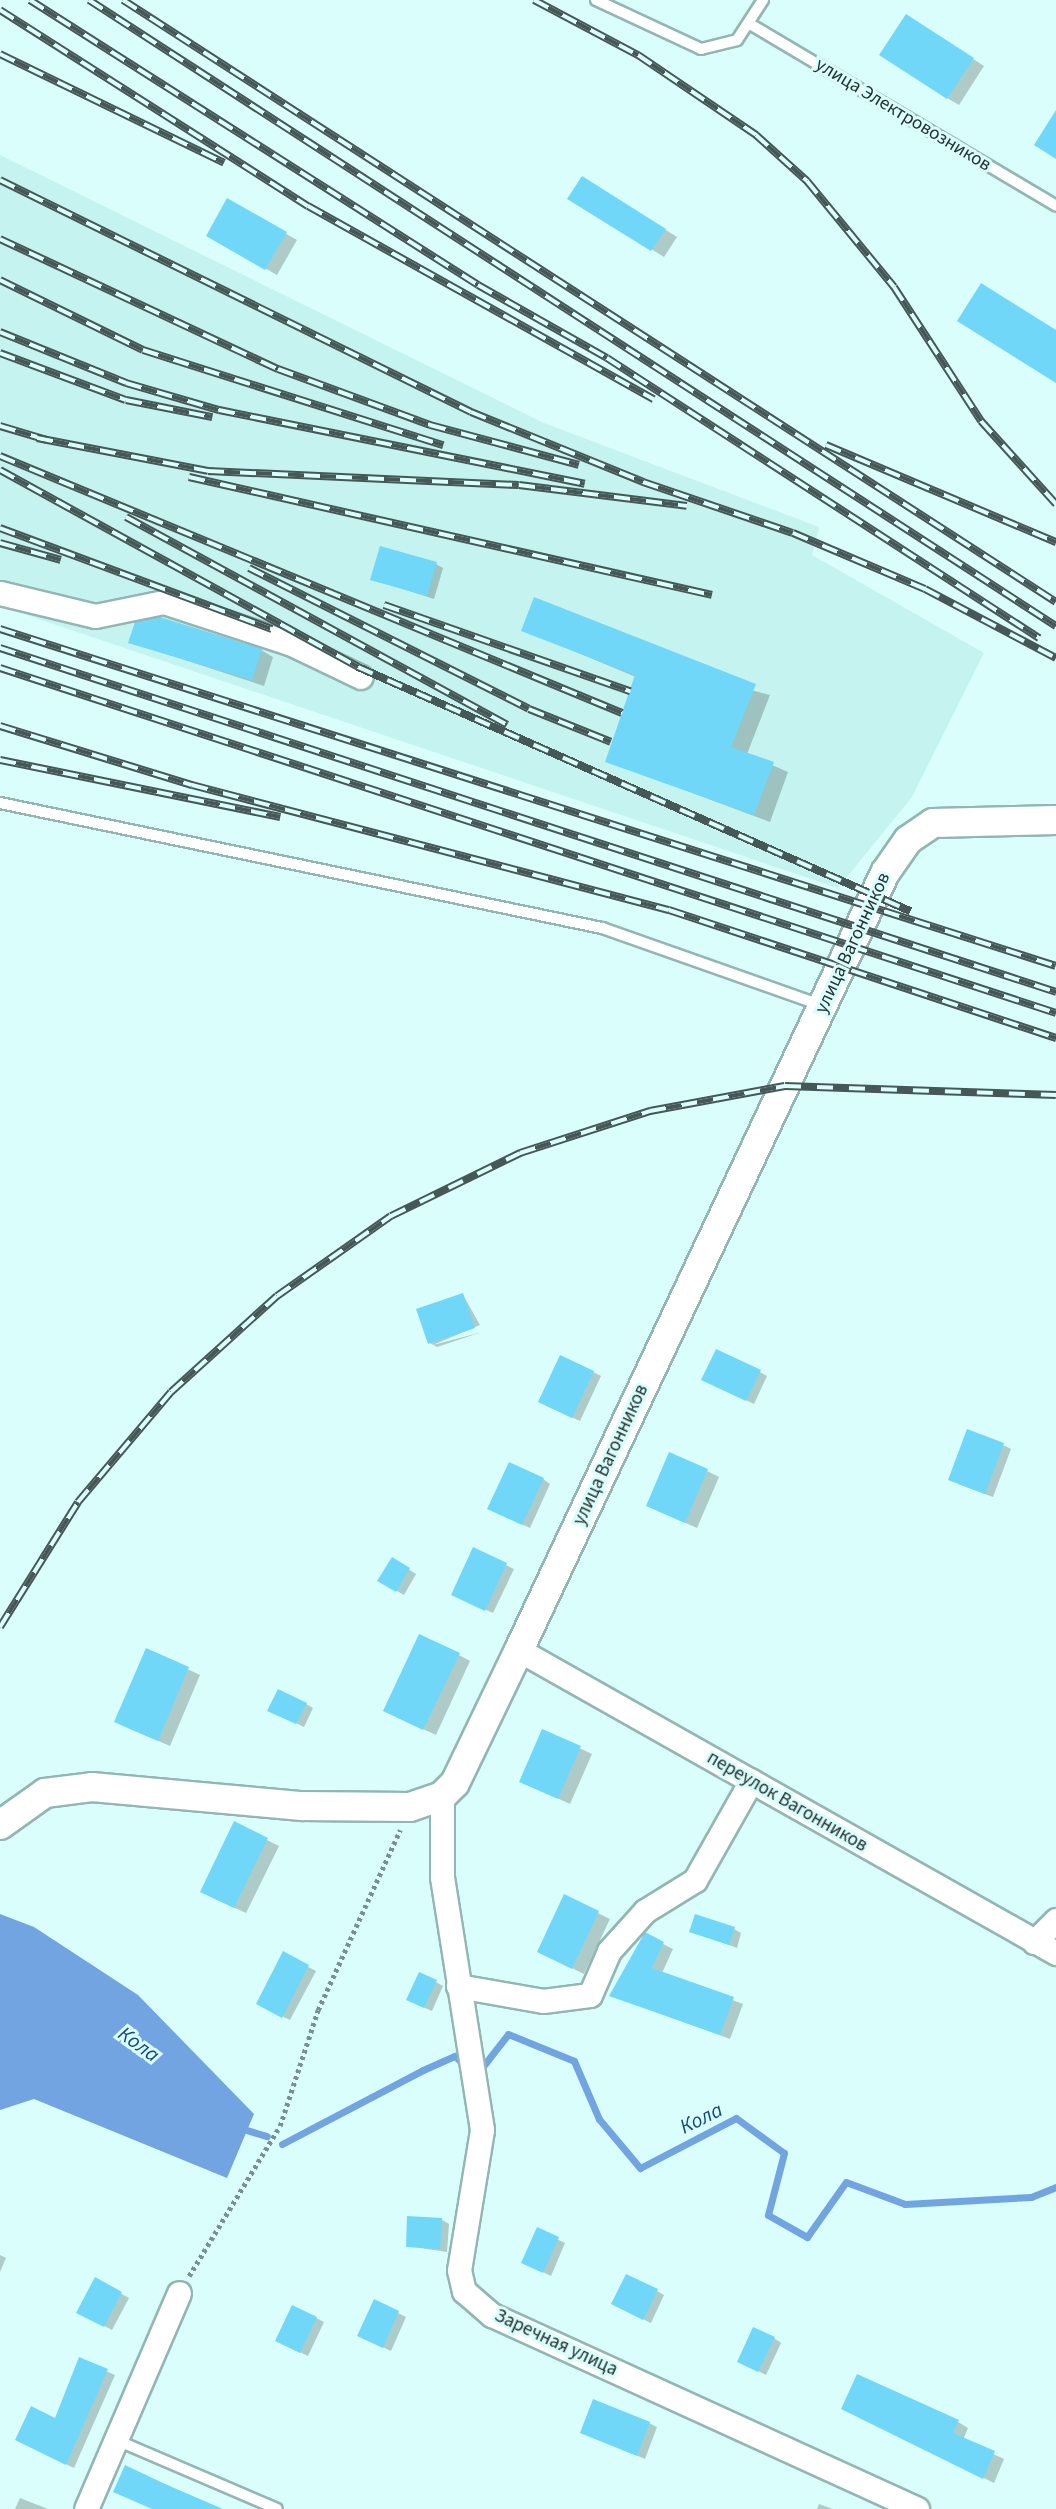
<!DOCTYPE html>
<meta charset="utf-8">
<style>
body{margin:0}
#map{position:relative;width:1056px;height:2509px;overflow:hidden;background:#dafefb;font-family:"Source Sans 3",sans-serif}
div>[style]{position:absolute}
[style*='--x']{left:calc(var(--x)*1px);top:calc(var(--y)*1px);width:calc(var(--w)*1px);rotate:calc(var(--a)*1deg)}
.built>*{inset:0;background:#c5f3ef}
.water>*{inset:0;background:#71a4e1}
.shadow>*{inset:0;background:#0003}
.stream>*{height:7px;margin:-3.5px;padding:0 3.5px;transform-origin:3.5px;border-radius:3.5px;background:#71a4e1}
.building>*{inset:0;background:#71d7f9}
.path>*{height:4.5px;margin-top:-2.25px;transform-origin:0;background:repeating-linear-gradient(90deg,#78908f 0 3.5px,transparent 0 7px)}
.roads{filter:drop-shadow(2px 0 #93b6b3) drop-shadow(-2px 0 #93b6b3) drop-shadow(0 2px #93b6b3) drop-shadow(0 -2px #93b6b3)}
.service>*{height:10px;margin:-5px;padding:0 5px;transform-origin:5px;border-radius:5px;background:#fff}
.minor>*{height:23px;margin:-11.5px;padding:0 11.5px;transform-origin:11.5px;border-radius:11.5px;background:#fff}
.tertiary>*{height:28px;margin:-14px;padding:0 14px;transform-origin:14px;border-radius:14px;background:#fff}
.rail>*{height:8px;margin-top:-4px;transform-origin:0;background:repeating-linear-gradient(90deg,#dafefb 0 16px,#455756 0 32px);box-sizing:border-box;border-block:2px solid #455756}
span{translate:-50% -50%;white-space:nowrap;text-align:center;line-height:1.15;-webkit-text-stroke:6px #dafefb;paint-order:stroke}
.street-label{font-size:19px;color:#243231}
.water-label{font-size:21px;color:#13477f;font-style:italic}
</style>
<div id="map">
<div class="built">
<i style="clip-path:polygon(0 155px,544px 423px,819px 527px,812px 555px,984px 653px,912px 797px,838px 888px,0 606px)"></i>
</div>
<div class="water">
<i style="clip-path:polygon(0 1914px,34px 1927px,138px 1995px,254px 2114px,227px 2178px,34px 2099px,0 2110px)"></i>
</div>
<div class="shadow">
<i style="clip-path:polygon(918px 23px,984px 66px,959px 105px,947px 98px)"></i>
<i style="clip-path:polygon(594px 185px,677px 237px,664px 257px,569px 198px)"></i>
<i style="clip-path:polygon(228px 201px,297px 240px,277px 275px,208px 235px)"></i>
<i style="clip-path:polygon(436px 564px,443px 568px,434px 599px,372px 579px)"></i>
<i style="clip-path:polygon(523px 630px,770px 695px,747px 754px,788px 772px,770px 822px,607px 761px,636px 677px)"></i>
<i style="clip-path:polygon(130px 642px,261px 650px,273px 657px,264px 686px)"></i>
<i style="clip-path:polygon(463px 1295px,480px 1325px,433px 1345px,482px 1332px,437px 1347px,430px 1343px)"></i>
<i style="clip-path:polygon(593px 1372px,601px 1376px,580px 1421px,547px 1406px)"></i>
<i style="clip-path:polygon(760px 1372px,767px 1376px,754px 1404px,710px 1383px)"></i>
<i style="clip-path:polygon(1003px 1445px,1011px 1449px,993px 1497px,958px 1484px)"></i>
<i style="clip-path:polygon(707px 1471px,719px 1477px,697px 1528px,660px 1512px)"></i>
<i style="clip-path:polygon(543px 1479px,550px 1484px,530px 1528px,497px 1513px)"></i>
<i style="clip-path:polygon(474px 1550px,514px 1569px,493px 1613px,460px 1598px)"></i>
<i style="clip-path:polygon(392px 1559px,416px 1574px,404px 1595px,380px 1581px)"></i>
<i style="clip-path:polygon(147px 1650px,200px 1675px,170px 1746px,128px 1728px)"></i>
<i style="clip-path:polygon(459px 1655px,470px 1661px,436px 1735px,397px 1717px)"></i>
<i style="clip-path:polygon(306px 1704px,313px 1708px,304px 1727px,277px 1714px)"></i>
<i style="clip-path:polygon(543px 1731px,592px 1754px,570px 1804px,522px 1782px)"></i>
<i style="clip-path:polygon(267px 1840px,279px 1846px,246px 1913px,213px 1898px)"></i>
<i style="clip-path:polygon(565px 1897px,610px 1919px,584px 1974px,551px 1958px)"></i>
<i style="clip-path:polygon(734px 1929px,741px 1933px,737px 1948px,691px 1931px)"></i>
<i style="clip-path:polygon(645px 1935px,673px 1949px,662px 1973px,743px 2004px,730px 2039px,612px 1996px)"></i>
<i style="clip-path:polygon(283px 1954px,316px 1971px,290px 2020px,265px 2008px)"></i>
<i style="clip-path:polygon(436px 1982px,443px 1986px,432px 2011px,416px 2004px)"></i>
<i style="clip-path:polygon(442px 2220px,449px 2224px,447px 2252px,407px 2246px)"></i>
<i style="clip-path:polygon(538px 2230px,565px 2243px,551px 2276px,531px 2266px)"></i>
<i style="clip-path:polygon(0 2255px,6px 2258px,0 2272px)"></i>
<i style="clip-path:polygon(96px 2280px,129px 2298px,112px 2330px,78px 2312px)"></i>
<i style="clip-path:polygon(657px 2291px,664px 2295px,651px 2323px,620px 2308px)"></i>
<i style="clip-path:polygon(375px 2302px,406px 2317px,391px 2351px,367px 2340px)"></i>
<i style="clip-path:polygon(316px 2318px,324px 2322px,308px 2356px,284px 2345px)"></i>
<i style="clip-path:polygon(774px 2338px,781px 2343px,766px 2375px,746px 2365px)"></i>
<i style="clip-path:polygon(80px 2360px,115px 2375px,74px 2468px,24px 2444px,56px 2420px)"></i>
<i style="clip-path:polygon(853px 2414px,958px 2422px,968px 2428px,963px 2440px,1004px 2459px,994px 2483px)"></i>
<i style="clip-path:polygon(649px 2423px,657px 2427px,645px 2459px,582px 2432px)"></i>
<i style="clip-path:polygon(20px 2498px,48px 2509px,15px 2509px)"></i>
<i style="clip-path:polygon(819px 2504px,833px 2509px,817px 2509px)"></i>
</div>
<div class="stream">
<i style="--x:484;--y:2065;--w:39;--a:-52"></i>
<i style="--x:508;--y:2034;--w:71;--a:22.2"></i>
<i style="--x:574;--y:2061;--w:63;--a:66.7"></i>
<i style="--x:599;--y:2119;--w:64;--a:50.1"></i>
<i style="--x:640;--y:2168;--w:108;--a:-27.5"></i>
<i style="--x:736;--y:2118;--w:59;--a:36.1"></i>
<i style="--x:784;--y:2153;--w:64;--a:104.5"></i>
<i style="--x:768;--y:2215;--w:45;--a:29.4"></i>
<i style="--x:807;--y:2237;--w:67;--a:-54.7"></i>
<i style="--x:846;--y:2182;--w:63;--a:20.4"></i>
<i style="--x:905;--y:2204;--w:126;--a:-3.2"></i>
<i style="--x:1031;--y:2197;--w:27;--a:-22"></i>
<i style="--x:240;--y:2128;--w:28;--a:17"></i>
<i style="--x:282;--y:2144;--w:159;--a:-27.7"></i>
<i style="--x:423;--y:2070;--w:35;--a:-24"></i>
<i style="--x:455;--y:2056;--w:14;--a:45"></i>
</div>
<div class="building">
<i style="clip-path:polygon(906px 14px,974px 58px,947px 99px,879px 55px)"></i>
<i style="clip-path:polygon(1056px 110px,1056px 159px,1034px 145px)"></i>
<i style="clip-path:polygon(582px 176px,666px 229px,651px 251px,567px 199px)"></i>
<i style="clip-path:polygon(227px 198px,287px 232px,265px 270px,206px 236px)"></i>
<i style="clip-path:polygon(981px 283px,1056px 330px,1056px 383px,957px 321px)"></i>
<i style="clip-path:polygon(380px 546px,437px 562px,427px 596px,370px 580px)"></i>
<i style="clip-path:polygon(534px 597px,756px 684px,731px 747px,774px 762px,754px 815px,605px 762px,635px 675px,521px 631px)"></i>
<i style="clip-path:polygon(160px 617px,262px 649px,252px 680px,128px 643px,135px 622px)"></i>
<i style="clip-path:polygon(463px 1293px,475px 1328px,428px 1344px,416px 1309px)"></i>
<i style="clip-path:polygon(716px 1349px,761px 1370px,746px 1401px,701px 1380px)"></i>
<i style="clip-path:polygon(560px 1355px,594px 1371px,572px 1418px,538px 1402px)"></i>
<i style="clip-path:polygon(967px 1429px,1004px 1443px,985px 1494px,948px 1480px)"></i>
<i style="clip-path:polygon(669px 1452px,708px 1469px,685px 1523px,646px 1506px)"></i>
<i style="clip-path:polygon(509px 1462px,544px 1478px,522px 1525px,487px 1509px)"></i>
<i style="clip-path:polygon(473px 1547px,507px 1563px,485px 1611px,451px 1595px)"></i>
<i style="clip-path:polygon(392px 1557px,410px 1568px,396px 1592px,377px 1581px)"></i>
<i style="clip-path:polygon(419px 1634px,460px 1653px,423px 1730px,383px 1711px)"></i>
<i style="clip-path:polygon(146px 1648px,189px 1667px,158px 1741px,114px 1722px)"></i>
<i style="clip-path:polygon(278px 1689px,307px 1703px,296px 1724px,267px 1711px)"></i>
<i style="clip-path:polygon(542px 1729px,581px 1746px,558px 1799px,519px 1782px)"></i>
<i style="clip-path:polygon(234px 1821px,268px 1838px,234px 1908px,200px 1892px)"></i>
<i style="clip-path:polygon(564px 1894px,599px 1911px,572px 1969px,537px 1952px)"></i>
<i style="clip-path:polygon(695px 1914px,735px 1927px,729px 1945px,689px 1932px)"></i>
<i style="clip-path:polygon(645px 1932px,664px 1942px,652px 1968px,734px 1997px,720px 2035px,609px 1996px)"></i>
<i style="clip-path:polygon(283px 1951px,309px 1965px,282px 2018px,256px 2004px)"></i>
<i style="clip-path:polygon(419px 1972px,437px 1980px,424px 2008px,406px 2000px)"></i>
<i style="clip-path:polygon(407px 2216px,442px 2218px,440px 2249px,406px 2247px)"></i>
<i style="clip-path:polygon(537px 2227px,559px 2237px,543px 2273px,521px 2263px)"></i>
<i style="clip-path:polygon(626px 2274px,658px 2289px,643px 2320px,611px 2304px)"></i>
<i style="clip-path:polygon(95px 2277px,122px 2292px,104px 2327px,76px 2313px)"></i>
<i style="clip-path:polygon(374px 2299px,399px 2311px,383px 2348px,357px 2336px)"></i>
<i style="clip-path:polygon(292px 2305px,317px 2317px,300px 2353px,275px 2341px)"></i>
<i style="clip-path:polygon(753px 2327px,775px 2337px,758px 2372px,737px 2362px)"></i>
<i style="clip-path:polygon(79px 2357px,108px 2369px,66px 2465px,15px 2440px,31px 2406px,55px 2418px)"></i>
<i style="clip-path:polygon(857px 2374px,959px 2420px,953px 2433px,995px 2451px,983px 2479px,841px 2409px)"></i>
<i style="clip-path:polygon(593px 2399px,650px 2422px,637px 2456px,580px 2433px)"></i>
<i style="clip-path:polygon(125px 2465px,165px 2484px,223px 2509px,152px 2509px,113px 2492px)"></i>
</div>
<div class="path">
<i style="--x:189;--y:2276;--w:175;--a:-58.8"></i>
<i style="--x:280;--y:2126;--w:122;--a:-71.9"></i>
<i style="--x:318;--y:2010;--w:198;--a:-65.5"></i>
</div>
<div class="roads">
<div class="service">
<i style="--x:596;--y:0;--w:116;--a:25"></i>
<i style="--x:701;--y:49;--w:37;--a:-14"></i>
<i style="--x:737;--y:40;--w:48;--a:-57"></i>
<i style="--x:750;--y:24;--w:356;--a:30.7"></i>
<i style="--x:0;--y:803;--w:615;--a:11.73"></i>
<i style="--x:602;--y:928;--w:232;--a:19.4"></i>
<i style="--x:114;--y:2439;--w:177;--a:23.2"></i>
</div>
<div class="minor">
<i style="--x:0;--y:593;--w:98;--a:13.6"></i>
<i style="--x:95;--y:616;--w:70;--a:-11.5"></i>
<i style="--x:164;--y:602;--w:135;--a:18.2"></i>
<i style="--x:292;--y:644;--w:76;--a:25.6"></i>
<i style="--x:519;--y:1650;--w:617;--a:29.43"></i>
<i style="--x:442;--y:1796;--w:81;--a:90"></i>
<i style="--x:442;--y:1877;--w:256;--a:81"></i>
<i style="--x:482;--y:2130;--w:142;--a:99.3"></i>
<i style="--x:459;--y:2270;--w:22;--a:77"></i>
<i style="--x:464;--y:2291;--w:37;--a:41"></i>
<i style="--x:492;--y:2315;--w:467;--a:24.5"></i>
<i style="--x:1034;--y:1942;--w:31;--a:-45"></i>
<i style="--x:458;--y:1986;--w:86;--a:10"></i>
<i style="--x:543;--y:2001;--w:47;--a:-7.3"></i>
<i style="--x:590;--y:1995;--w:48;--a:-66.6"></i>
<i style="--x:609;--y:1951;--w:54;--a:-48"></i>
<i style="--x:645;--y:1911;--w:59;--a:-31.8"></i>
<i style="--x:695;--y:1880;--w:114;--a:-60.5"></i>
<i style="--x:86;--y:2509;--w:235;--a:-66.7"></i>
</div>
<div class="tertiary">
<i style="--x:0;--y:1825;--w:55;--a:-35.4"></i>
<i style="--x:45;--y:1793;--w:47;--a:-7.3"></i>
<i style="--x:92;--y:1787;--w:211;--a:5.2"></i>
<i style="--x:302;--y:1806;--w:108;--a:0.5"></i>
<i style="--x:410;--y:1807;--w:34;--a:-19"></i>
<i style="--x:442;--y:1796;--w:18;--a:-45"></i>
<i style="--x:455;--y:1783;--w:148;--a:-64.3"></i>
<i style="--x:519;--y:1650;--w:859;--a:-64.78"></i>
<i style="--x:885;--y:873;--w:40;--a:-55.1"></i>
<i style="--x:908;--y:840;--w:30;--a:-34"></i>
<i style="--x:933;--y:823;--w:123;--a:-1.4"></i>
</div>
</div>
<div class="rail">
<i style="--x:30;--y:0;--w:531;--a:32.46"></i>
<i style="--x:478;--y:285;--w:148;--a:29.5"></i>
<i style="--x:607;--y:358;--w:515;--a:32.95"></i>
<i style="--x:89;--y:0;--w:1152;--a:32.92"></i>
<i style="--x:123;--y:0;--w:1110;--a:32.83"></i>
<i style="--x:534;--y:0;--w:118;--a:27.9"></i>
<i style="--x:638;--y:55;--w:143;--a:34.1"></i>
<i style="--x:756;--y:135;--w:69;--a:42"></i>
<i style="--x:807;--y:181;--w:137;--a:50.6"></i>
<i style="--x:894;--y:287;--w:160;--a:57"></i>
<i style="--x:981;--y:421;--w:112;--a:47.9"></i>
<i style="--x:0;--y:10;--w:365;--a:32.5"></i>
<i style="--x:308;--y:206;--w:396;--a:29.2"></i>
<i style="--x:0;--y:54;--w:249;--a:25.9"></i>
<i style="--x:0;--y:180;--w:525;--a:26.22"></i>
<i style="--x:471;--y:412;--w:186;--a:22.1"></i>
<i style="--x:643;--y:482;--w:158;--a:18.8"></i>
<i style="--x:793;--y:533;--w:143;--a:23"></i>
<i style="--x:925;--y:589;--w:148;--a:27.8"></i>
<i style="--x:0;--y:239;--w:307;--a:25.1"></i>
<i style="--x:278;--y:369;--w:162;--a:20.2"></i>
<i style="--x:430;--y:425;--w:154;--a:15"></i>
<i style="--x:0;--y:280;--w:159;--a:26.1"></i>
<i style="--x:143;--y:350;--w:315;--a:17.6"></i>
<i style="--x:0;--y:332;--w:136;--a:22"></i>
<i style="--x:126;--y:383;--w:97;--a:16.2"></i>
<i style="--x:219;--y:410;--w:373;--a:11.4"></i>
<i style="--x:0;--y:353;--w:134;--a:20.5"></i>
<i style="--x:126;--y:400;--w:88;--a:11.2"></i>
<i style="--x:0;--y:426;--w:49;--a:16.6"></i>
<i style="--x:37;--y:438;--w:174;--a:10.9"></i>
<i style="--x:208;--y:471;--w:311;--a:2.6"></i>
<i style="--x:519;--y:485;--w:169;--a:7.1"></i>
<i style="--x:826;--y:445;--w:250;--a:22.9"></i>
<i style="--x:0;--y:456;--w:673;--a:22.45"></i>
<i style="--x:0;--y:470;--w:409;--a:28.8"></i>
<i style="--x:358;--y:667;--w:604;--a:23.85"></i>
<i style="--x:189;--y:477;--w:536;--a:12.71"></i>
<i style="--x:126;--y:517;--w:434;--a:28.6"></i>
<i style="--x:0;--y:528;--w:290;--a:20.4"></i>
<i style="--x:0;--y:543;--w:63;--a:15.6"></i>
<i style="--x:249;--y:568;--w:313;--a:26.7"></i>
<i style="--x:529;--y:709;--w:88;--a:21.9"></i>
<i style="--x:384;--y:605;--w:261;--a:19.3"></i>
<i style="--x:0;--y:629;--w:1108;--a:17.7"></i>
<i style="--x:0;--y:648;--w:1111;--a:18.04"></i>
<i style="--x:0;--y:668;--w:1111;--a:18.09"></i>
<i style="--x:0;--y:726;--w:201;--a:17.1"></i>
<i style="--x:192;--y:785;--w:493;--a:14.7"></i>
<i style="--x:669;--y:910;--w:408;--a:18.3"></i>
<i style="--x:0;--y:760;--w:286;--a:11.5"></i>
<i style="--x:0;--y:1627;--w:147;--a:-58"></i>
<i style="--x:78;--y:1502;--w:144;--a:-49.8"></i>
<i style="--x:171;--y:1392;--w:143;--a:-42.2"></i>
<i style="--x:277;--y:1296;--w:139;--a:-35.1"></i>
<i style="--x:391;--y:1216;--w:144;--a:-26"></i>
<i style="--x:520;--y:1153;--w:137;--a:-17.9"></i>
<i style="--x:650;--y:1111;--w:137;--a:-10.5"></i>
<i style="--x:785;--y:1086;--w:271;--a:1.9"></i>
</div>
<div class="street-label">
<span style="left:903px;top:115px;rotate:31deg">улица Электровозников</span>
<span style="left:853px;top:943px;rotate:-65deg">улица Вагонников</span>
<span style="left:611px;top:1455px;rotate:-65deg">улица Вагонников</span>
<span style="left:787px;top:1802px;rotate:30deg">переулок Вагонников</span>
<span style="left:556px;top:2343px;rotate:25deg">Заречная улица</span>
</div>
<div class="water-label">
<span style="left:139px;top:2044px;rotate:36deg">Кола</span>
<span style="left:701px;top:2118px;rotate:-26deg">Кола</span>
</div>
</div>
